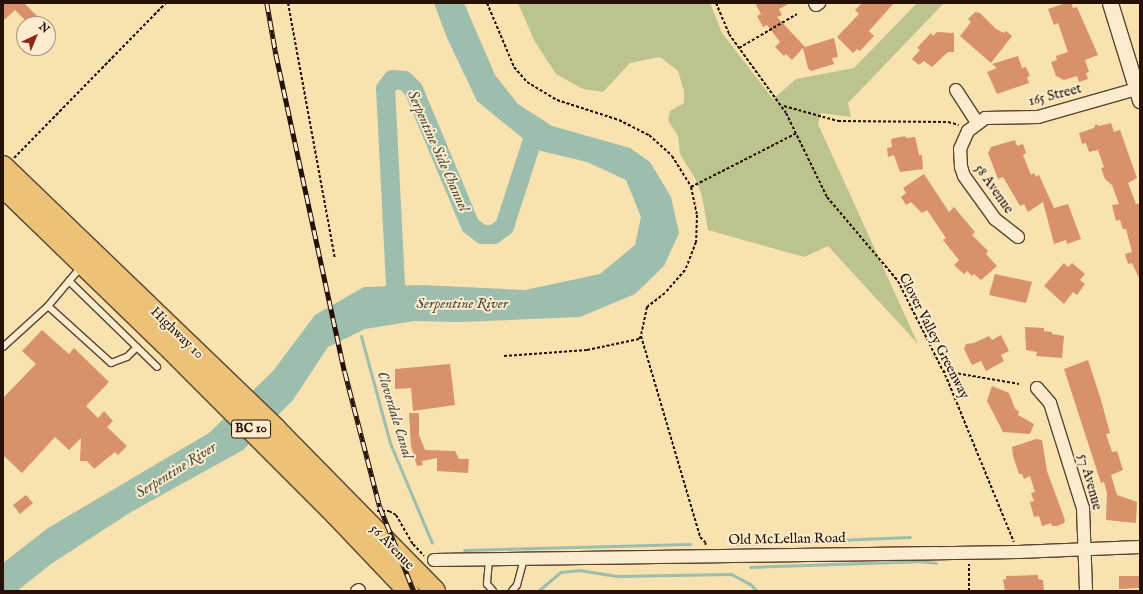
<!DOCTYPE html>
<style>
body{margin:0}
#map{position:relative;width:1143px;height:594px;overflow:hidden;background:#f7e2b0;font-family:"IM FELL English",serif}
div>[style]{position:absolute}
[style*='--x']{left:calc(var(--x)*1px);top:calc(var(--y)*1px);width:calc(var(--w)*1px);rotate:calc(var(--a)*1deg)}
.green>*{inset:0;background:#bcc38c}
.water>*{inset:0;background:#9dbdad}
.stream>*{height:3px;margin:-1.5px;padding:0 1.5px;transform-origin:1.5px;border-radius:1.5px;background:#9dbdad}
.river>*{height:19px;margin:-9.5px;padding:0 9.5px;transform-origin:9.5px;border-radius:9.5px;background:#9dbdad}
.building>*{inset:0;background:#d8916b}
.path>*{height:2px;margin-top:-1px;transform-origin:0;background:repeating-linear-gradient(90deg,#261007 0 3px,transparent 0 5px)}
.roads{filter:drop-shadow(1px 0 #5a4431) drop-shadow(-1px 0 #5a4431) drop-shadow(0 1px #5a4431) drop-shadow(0 -1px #5a4431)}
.service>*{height:6px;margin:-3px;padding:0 3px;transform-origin:3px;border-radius:3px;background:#faeccc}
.minor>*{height:12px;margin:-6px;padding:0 6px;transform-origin:6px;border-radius:6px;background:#faeccc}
.tertiary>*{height:15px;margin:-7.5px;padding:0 7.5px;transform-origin:7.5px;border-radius:7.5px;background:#faeccc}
.trunk>*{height:20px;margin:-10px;padding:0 10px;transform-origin:10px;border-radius:10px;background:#ecc178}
.rail>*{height:4.5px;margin-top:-2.25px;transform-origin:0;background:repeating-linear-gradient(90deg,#faeccc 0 9px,#261007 0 18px);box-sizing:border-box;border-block:1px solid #261007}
span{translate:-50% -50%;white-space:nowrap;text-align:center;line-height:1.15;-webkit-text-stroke:4px #faeccc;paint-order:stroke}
.shield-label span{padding:1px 3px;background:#faeccc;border:1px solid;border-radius:3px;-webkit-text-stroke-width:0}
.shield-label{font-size:13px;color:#261007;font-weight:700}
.street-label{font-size:14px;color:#261007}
.water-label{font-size:15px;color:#504d41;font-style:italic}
.frame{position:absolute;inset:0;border:4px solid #261007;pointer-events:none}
.north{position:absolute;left:16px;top:16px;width:40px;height:40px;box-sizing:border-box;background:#faeccc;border:1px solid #a5947d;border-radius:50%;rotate:44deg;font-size:11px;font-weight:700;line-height:16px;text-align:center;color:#261007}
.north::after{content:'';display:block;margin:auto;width:14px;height:18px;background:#8f2418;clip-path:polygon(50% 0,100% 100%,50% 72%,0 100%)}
</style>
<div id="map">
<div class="green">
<i style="clip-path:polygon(518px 3px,710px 3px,722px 33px,773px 99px,796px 79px,854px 68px,917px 3px,944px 3px,848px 103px,851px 117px,821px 113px,818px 124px,918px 344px,828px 246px,804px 257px,708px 230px,702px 196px,696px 180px,680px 154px,678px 136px,668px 120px,670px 111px,684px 103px,684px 91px,678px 71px,660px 57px,630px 63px,603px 92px,583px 89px,556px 74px,535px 42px)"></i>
</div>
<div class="water">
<i style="clip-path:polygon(434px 3px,464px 3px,495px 75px,518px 104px,552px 126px,630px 148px,650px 162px,671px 197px,679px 233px,664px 266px,635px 294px,580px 317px,461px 322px,414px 321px,365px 329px,328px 347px,293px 400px,243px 450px,131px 512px,51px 564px,17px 591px,3px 591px,3px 563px,48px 528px,209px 433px,273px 371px,315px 315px,364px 287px,421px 285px,525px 290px,600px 274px,635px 245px,641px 217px,626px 180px,587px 162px,537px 150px,477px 101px,447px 38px)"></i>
</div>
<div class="stream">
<i style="--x:361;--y:336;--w:111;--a:74.8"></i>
<i style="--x:390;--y:443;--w:108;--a:67.2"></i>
<i style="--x:736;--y:544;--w:174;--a:-2.3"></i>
<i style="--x:464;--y:550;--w:226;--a:-1.5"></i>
<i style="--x:750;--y:567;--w:168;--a:-2"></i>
<i style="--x:918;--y:561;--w:18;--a:6"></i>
<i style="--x:473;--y:590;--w:1;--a:45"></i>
<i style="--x:538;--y:591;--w:30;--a:-40"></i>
<i style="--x:561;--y:572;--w:18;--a:-6"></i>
<i style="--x:579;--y:570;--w:38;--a:9"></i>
<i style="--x:617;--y:576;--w:114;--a:-1"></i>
<i style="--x:731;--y:574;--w:21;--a:28"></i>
<i style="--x:750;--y:584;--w:10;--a:45"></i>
</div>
<div class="river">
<i style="--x:396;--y:304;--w:216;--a:-92.9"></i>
<i style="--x:385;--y:88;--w:11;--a:-52"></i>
<i style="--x:392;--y:79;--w:12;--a:5"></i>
<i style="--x:404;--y:80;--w:13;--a:45"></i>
<i style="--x:413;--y:89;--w:147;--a:67.3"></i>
<i style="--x:470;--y:225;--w:15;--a:37"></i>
<i style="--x:482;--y:234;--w:11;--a:0"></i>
<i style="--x:493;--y:234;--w:14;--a:-36"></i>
<i style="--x:504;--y:226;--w:104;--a:-72.1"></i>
</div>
<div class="building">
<i style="clip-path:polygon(3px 3px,24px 3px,40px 19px,35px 24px,29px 24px,15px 10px,3px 21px)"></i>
<i style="clip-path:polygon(755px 3px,790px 3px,779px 9px,782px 15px,777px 17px,805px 47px,834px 38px,838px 57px,832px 58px,834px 64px,811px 71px,808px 68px,803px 48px,792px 60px,786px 54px,784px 56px,775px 47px,780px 42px,767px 25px,763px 27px,757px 16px,761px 14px)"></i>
<i style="clip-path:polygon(862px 3px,894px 3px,869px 31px,874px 36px,860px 51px,857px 49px,853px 53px,837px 37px,859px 14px,855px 10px)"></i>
<i style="clip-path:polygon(1066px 3px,1071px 3px,1073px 8px,1077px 7px,1098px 55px,1085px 60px,1089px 72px,1086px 73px,1088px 79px,1079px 82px,1077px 76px,1064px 80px,1056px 76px,1051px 62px,1057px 60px,1056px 56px,1068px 52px,1058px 23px,1054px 25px,1048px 9px)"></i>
<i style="clip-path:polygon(975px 12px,980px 13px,996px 29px,1004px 33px,1006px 31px,1012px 36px,991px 63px,960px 36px,971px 22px,968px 19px)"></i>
<i style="clip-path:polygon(937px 32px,954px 33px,954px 52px,948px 52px,932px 67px,924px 61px,919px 65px,912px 59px,920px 50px,917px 48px,931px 33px,933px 36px)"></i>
<i style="clip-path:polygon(1018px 56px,1022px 68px,1026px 67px,1030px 76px,1027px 77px,1029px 83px,997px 94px,987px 72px,997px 68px,992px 64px)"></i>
<i style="clip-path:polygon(1111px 123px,1114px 132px,1120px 130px,1137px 178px,1128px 183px,1136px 204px,1140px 203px,1140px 280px,1132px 263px,1128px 264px,1125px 254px,1132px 252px,1126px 229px,1123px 229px,1120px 220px,1116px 221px,1112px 205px,1119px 204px,1112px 185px,1105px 179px,1101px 168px,1104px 167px,1098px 150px,1089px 152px,1086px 143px,1082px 144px,1079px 133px,1094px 128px,1096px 124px,1099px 126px)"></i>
<i style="clip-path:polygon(905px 136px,906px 138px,915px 137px,919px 155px,922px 155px,923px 169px,900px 172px,894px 155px,888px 157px,887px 148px,892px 147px,891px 139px)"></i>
<i style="clip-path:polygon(1015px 140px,1017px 146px,1023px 144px,1026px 153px,1023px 155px,1031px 175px,1034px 173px,1036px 177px,1039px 175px,1054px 208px,1068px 204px,1081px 239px,1067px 244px,1066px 240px,1054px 244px,1043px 202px,1028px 212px,1024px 204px,1020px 206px,1003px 177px,998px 179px,988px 153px,991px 147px)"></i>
<i style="clip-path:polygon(924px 174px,949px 212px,954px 207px,975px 232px,972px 235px,988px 251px,986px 254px,997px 266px,981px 280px,974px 274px,972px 276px,967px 271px,964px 274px,954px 265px,959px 260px,943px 240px,946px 238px,927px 210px,922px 213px,911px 202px,906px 205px,901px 197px,906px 193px,903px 188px)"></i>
<i style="clip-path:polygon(1064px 263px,1068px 267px,1072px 263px,1085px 274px,1080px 280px,1085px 284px,1077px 295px,1073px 292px,1064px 304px,1044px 286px)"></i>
<i style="clip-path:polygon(995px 274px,1032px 282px,1026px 303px,989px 295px)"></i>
<i style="clip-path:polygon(1025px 327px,1044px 328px,1044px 331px,1052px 332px,1052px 334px,1064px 336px,1062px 358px,1036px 356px,1037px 352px,1026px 350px)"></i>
<i style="clip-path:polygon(42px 330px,69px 354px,74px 348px,109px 382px,86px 406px,98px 418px,104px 411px,113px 421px,107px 427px,127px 446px,118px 455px,115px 452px,94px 469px,87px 461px,80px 461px,81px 438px,69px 450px,55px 437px,22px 473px,3px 455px,3px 398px,36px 364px,22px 351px)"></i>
<i style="clip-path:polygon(1001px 335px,1009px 351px,1001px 355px,1004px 361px,986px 371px,981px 361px,972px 365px,964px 349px,966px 344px,974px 343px,989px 336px,992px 340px)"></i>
<i style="clip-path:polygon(1088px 360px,1101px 400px,1110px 433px,1106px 434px,1112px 452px,1117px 451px,1123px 470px,1111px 475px,1117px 495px,1137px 502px,1136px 523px,1106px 520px,1107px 493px,1104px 482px,1101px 483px,1064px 369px)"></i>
<i style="clip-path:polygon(450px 364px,455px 405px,413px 411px,411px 388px,395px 389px,395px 369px)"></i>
<i style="clip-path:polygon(992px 386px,1009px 393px,1015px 409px,1019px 411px,1018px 415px,1034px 424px,1030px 434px,1003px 432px,987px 401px)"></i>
<i style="clip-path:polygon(409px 413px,419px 413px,419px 435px,425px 450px,455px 451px,459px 459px,469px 459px,468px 473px,437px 471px,437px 458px,422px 461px,423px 465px,417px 466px,411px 446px)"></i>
<i style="clip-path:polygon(1036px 439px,1042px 440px,1047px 471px,1065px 520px,1064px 523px,1057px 526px,1052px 526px,1051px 523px,1042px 526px,1039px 516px,1034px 517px,1030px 502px,1034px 501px,1031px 493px,1035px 492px,1030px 476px,1024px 479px,1022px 474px,1019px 474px,1013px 456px,1012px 447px)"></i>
<i style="clip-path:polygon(26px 495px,33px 503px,20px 514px,13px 505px)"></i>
<i style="clip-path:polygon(1038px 575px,1038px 579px,1043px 580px,1044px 591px,1005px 591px,1003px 579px,1006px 580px,1006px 576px)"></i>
<i style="clip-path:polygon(1119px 576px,1140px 576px,1140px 588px,1119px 589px)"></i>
</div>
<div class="path">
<i style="--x:288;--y:3;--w:259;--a:79.6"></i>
<i style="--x:487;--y:3;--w:69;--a:67.1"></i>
<i style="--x:514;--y:67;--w:20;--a:49"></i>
<i style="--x:527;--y:82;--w:35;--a:31"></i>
<i style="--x:557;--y:100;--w:65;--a:17.9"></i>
<i style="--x:619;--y:120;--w:34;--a:27"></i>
<i style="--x:649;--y:135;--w:31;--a:42"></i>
<i style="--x:672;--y:156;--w:36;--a:58"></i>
<i style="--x:691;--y:187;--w:29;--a:78"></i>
<i style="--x:697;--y:215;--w:27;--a:92"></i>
<i style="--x:696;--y:242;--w:30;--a:111"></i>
<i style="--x:685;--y:270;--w:30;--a:131"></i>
<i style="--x:665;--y:293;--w:23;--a:142"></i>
<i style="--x:647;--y:307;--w:30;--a:102"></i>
<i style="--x:716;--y:3;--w:34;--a:67"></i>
<i style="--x:729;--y:34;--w:97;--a:54.2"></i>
<i style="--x:786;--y:113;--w:93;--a:64"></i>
<i style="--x:827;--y:197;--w:110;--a:49.8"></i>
<i style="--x:898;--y:281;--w:110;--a:63.4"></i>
<i style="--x:947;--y:379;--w:176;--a:67.7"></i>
<i style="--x:739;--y:48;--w:67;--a:-30.4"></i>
<i style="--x:784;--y:106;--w:56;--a:15.5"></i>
<i style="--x:838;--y:121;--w:110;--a:0.5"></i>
<i style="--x:948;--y:122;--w:11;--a:15"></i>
<i style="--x:14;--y:158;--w:217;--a:-45.6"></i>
<i style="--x:691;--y:187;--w:119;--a:-27"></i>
<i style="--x:504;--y:356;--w:83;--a:-4.1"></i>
<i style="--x:587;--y:350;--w:53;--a:-11.9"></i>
<i style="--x:639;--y:339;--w:4;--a:-56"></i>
<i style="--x:641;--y:336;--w:209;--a:73.6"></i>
<i style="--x:700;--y:537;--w:8;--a:45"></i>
<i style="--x:706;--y:543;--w:2;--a:117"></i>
<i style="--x:943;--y:371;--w:77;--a:9.7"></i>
<i style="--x:377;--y:511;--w:12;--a:0"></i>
<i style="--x:389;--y:511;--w:8;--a:30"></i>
<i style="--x:396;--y:515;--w:34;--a:60"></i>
<i style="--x:413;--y:544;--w:16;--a:47"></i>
<i style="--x:969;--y:591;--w:27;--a:-90"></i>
</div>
<div class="roads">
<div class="service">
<i style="--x:69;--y:281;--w:123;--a:44.3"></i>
<i style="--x:48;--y:306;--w:85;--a:42.1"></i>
<i style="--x:111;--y:363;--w:17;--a:-21"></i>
<i style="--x:127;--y:357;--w:14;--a:-45"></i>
<i style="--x:3;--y:347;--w:61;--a:-42.3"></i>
<i style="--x:48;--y:306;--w:51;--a:-49.8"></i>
<i style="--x:489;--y:560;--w:24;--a:95"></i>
<i style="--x:487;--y:584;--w:9;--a:49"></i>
<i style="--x:512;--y:591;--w:8;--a:-50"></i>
<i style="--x:517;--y:585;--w:27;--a:-75"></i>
</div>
<div class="minor">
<i style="--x:815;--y:3;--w:2;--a:63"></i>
<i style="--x:816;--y:5;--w:4;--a:-34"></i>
<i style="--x:956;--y:90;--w:38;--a:57"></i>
<i style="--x:1018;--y:237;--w:29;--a:-142"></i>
<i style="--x:995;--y:219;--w:53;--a:-125.8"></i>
<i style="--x:964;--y:176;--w:9;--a:-108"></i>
<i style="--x:961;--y:167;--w:18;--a:-93"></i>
<i style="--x:960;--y:149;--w:20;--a:-66"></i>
<i style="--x:968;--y:131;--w:21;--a:-37"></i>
<i style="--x:985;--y:118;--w:53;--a:-1.1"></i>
<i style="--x:1038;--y:117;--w:106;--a:-15.9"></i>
<i style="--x:1037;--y:388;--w:20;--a:49"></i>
<i style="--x:1050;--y:403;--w:110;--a:72.6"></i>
<i style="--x:1083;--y:508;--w:83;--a:87.9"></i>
<i style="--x:434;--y:560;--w:584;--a:-0.78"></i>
<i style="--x:1018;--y:552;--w:122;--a:-2.3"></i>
<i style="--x:357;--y:591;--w:2;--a:-27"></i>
</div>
<div class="tertiary">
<i style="--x:1110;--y:3;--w:102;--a:72.8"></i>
</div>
<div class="trunk">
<i style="--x:3;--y:166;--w:379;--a:43.9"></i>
<i style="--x:276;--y:429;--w:227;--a:45.5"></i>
<i style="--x:3;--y:187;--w:226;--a:44.1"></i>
<i style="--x:165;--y:344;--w:242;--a:45"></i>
<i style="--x:336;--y:515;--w:105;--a:46.5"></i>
</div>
</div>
<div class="rail">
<i style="--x:267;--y:3;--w:52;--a:80"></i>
<i style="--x:276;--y:54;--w:325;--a:77.8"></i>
<i style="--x:345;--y:372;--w:139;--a:75.5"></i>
<i style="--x:380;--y:507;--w:91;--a:68"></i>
</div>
<div class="shield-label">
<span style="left:251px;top:429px">BC 10</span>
</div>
<div class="street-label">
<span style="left:1055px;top:95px;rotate:-14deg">165 Street</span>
<span style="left:994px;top:189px;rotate:55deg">58 Avenue</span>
<span style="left:177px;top:333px;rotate:44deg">Highway 10</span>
<span style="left:934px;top:336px;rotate:63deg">Clover Valley Greenway</span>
<span style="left:1090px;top:482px;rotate:75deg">57 Avenue</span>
<span style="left:787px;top:539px;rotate:-1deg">Old McLellan Road</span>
<span style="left:392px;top:547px;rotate:46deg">56 Avenue</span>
</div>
<div class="water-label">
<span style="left:438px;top:151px;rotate:66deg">Serpentine Side Channel</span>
<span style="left:462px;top:304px">Serpentine River</span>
<span style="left:395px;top:415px;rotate:73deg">Cloverdale Canal</span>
<span style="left:176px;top:470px;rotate:-32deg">Serpentine River</span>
</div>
<div class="frame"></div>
<div class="north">N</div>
</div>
